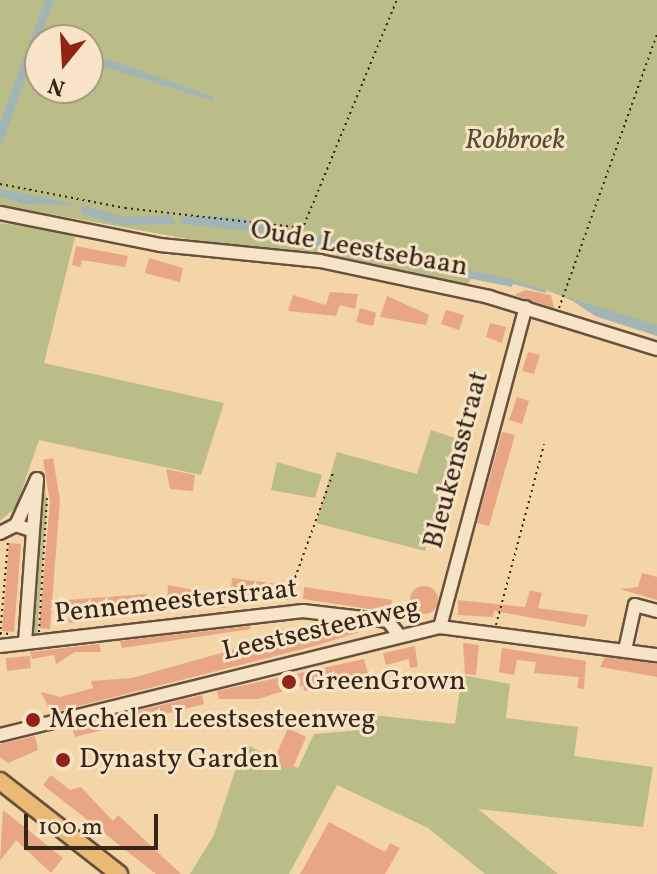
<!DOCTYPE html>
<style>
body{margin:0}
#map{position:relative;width:657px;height:874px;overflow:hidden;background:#f3d5a8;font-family:Vollkorn,serif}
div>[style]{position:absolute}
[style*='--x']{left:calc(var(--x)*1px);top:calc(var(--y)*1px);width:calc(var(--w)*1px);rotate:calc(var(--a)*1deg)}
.green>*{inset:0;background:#babd88}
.water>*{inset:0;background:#a1b5b4}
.stream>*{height:3px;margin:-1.5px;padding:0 1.5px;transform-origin:1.5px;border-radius:1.5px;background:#a1b5b4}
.building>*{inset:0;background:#e8a684}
.round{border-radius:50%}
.path>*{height:2px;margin-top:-1px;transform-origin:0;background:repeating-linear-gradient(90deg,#362519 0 2px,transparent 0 6px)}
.roads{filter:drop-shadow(2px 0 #65513d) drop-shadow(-2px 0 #65513d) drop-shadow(0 2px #65513d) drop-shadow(0 -2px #65513d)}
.minor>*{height:12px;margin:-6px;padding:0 6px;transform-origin:6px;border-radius:6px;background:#f7e4c6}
.major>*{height:16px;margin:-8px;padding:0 8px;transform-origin:8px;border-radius:8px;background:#eaba74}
.dots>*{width:22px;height:22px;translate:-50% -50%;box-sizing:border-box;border:4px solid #f7e4c6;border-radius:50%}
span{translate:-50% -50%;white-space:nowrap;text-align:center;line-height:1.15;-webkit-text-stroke:6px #f7e4c6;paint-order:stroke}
.park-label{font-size:28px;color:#574b35;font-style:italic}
.street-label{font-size:28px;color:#362519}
.poi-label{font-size:28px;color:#362519}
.left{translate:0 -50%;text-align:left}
.north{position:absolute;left:24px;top:24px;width:80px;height:80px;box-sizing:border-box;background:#f7e4c6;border:2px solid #aa9881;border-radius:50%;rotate:198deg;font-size:22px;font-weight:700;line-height:32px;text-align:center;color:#362519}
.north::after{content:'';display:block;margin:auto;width:28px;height:36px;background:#8f2418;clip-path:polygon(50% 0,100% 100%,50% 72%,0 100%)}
.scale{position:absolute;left:24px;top:814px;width:134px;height:36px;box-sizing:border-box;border:4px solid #362519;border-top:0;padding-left:10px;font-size:24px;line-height:28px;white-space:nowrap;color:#362519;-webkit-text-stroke:6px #f7e4c6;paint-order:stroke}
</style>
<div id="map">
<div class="green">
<i style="clip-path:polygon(evenodd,0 0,657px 0,657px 336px,546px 290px,472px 277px,465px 289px,0 205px,0 0,40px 40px,88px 40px,88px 88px,40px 88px,40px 40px)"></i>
<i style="clip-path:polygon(0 223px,76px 233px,44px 363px,224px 403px,201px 475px,39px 440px,16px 507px,0 521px)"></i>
<i style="clip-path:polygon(431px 430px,455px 438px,425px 551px,316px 523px,337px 452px,417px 474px)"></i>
<i style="clip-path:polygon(277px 462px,322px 475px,315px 498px,271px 490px)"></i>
<i style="clip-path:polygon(42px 468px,47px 503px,37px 637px,32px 635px)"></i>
<i style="clip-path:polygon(462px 675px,510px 684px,506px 718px,578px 727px,574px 756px,653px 767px,643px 827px,478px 809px,558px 874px,485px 874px,428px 828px,337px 785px,289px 874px,190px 874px,214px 835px,244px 744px,298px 768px,314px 734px,371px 729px,373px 715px,455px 724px)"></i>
</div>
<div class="water">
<i style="clip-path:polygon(45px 0,54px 0,0 149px,0 123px)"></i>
<i style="clip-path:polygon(88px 52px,214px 97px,214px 101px,88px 62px)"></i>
<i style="clip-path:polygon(0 189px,72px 203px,74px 205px,24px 204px,0 196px)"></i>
<i style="clip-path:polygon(81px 205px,124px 217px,171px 215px,176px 224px,122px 225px,81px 214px)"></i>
<i style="clip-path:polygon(181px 216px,232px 217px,514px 280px,512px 287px,336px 252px,283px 235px,191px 225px,180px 223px)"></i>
<i style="clip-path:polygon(567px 297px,657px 325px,657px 336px,595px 316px)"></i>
</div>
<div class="stream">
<i style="--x:510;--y:281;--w:36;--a:16"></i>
</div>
<div class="building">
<i style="clip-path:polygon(76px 246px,128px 256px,125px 267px,82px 260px,80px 267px,72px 265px)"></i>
<i style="clip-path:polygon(149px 258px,183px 268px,180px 282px,145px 273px)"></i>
<i style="clip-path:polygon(526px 290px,551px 295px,554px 308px,514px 295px)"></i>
<i style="clip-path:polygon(330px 292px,358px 294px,355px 309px,340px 305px,336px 316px,288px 311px,293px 295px,326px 305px)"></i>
<i style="clip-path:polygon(387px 296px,429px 315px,426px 325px,380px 317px)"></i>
<i style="clip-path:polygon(360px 308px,376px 313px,373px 326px,356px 322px)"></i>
<i style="clip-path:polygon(446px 310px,464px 315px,459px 330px,441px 324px)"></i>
<i style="clip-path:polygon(490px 323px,506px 327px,502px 343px,486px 337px)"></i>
<i style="clip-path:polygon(528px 352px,540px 355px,534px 374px,522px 371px)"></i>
<i style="clip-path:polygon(517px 397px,529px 401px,522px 424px,509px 420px)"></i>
<i style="clip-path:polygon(502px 432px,515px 435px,489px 526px,477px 523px)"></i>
<i style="clip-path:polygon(53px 458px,60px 500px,50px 629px,39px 628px,50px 502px,43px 460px)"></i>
<i style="clip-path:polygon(166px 469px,195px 475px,193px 491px,170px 489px)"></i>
<i style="clip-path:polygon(9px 543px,21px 544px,14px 632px,2px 631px)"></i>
<i style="clip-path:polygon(642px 573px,657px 577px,657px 600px,620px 589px,638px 587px)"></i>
<i style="clip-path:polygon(232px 578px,278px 584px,276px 596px,231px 590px)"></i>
<i style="clip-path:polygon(168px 585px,227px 596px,226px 608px,167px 601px)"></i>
<i class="round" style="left:410px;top:586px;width:28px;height:28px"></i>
<i style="clip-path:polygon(304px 587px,392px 600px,390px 612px,303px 599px)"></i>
<i style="clip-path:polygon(530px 590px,542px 593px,538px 608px,588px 615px,585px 627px,494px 611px,493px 617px,458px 615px,458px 600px,525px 607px)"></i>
<i style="clip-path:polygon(146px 594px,148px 607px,140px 612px,69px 623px,67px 600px)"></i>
<i style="clip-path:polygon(358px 626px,359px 632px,315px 646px,51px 713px,41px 692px,60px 697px,93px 688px,91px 681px,132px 678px,314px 627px)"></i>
<i style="clip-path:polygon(251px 629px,122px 648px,120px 641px,250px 626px)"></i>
<i style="clip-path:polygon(463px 643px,479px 645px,476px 675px,465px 674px)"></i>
<i style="clip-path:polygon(99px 644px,101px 652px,75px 652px,56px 664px,54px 655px,32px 659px,30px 652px)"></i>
<i style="clip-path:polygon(415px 646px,418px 667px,410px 668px,409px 659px,386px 665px,383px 653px)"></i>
<i style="clip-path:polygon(502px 648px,586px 661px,584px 689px,577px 688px,579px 677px,534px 673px,536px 662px,517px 660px,514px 675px,499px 672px)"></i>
<i style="clip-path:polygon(30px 656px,31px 668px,7px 671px,6px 658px)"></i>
<i style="clip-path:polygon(605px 657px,657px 664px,657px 677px,600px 667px)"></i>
<i style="clip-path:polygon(364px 659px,368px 674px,304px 691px,303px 685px,258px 699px,219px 699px,217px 691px)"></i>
<i style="clip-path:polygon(202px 695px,204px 704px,75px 737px,72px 727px)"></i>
<i style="clip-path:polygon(288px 728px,306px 737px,292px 770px,273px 762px)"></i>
<i style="clip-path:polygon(35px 736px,38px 750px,8px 763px,0 757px,0 744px)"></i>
<i style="clip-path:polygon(51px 775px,70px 790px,81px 787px,113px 821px,118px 815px,181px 874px,156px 874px,43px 785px)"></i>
<i style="clip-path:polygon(3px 810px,63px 858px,51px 873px,16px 840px,0 861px)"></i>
<i style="clip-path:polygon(329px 822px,385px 852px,390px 843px,400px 848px,385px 874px,300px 874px)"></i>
</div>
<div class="path">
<i style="--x:0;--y:184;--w:127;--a:10.9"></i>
<i style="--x:125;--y:208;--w:178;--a:6.4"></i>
<i style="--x:295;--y:247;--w:267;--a:-67.6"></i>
<i style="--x:559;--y:308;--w:290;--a:-70.3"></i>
<i style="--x:287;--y:600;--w:135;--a:-70.1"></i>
<i style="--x:496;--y:625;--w:187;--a:-75.1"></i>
<i style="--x:39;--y:632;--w:134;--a:-86.6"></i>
<i style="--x:0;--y:633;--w:9;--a:6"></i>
<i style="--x:0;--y:635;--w:94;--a:-85.1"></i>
</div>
<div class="roads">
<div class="minor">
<i style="--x:0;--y:213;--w:163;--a:11.3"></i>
<i style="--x:160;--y:245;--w:161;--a:5.7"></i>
<i style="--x:320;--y:261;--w:173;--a:12"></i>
<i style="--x:489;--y:297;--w:176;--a:17.2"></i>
<i style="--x:0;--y:533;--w:18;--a:-27"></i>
<i style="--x:440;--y:627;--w:331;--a:-75"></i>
<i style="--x:25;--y:643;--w:112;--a:-85.9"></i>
<i style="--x:33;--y:531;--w:52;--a:-85.6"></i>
<i style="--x:37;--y:479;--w:51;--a:114.5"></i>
<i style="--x:16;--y:525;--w:18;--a:19"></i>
<i style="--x:0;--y:646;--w:305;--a:-6.6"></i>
<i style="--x:303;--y:611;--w:86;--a:6.7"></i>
<i style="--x:388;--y:621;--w:16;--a:52"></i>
<i style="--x:625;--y:650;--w:46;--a:-77.5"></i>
<i style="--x:635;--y:605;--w:23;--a:15"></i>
<i style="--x:0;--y:735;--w:453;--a:-13.8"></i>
<i style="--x:440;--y:627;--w:219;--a:7.4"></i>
</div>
<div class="major">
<i style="--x:0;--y:781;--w:151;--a:38"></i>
</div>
</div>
<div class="dots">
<i style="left:289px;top:682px;background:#8f2418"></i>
<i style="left:33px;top:720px;background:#8f2418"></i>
<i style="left:63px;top:760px;background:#8f2418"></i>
</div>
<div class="park-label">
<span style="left:515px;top:141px">Robbroek</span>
</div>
<div class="street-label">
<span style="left:359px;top:249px;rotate:10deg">Oude Leestsebaan</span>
<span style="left:457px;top:460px;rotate:-75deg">Bleukensstraat</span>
<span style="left:176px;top:602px;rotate:-6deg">Pennemeesterstraat</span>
<span style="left:321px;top:630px;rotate:-13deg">Leestsesteenweg</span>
</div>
<div class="poi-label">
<span class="left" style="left:305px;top:682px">GreenGrown</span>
<span class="left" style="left:49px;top:720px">Mechelen Leestsesteenweg</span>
<span class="left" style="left:79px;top:760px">Dynasty Garden</span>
</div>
<div class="north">N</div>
<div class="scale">100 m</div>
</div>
